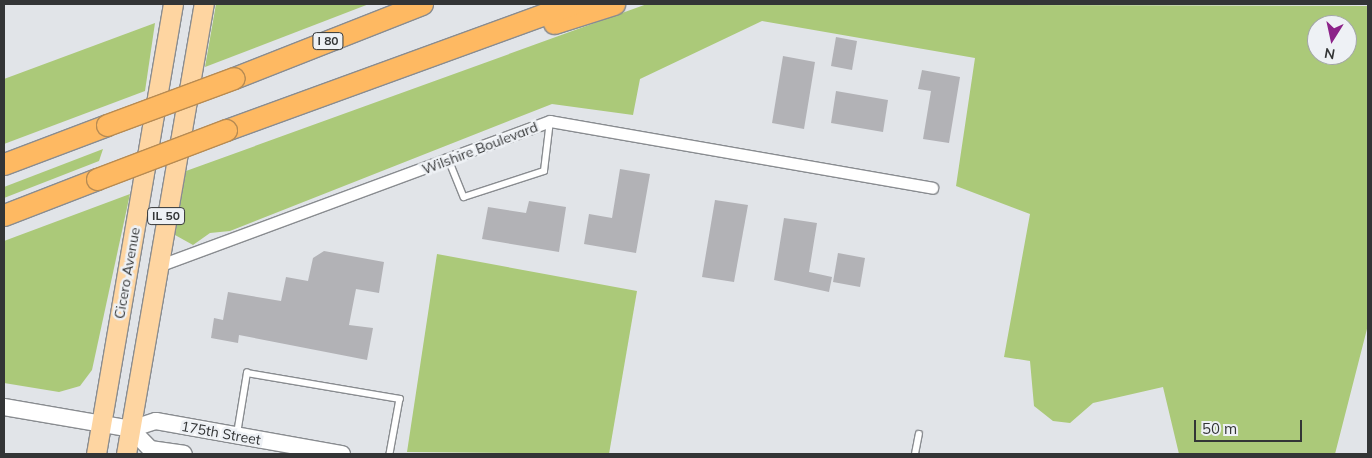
<!DOCTYPE html>
<style>
body{margin:0}
#map{position:relative;width:1372px;height:458px;overflow:hidden;background:#e1e4e8;font-family:Mulish,sans-serif}
div>[style]{position:absolute}
[style*='--x']{left:calc(var(--x)*1px);top:calc(var(--y)*1px);width:calc(var(--w)*1px);rotate:calc(var(--a)*1deg)}
.green>*{inset:0;background:#abc979}
.building>*{inset:0;background:#b2b2b6}
.roads{filter:drop-shadow(1px 0 #898c90) drop-shadow(-1px 0 #898c90) drop-shadow(0 1px #898c90) drop-shadow(0 -1px #898c90)}
.lane>*{height:5.5px;margin:-2.75px;padding:0 2.75px;transform-origin:2.75px;border-radius:2.75px;background:#fff}
.street>*{height:11px;margin:-5.5px;padding:0 5.5px;transform-origin:5.5px;border-radius:5.5px;background:#fff}
.secondary>*{height:16px;margin:-8px;padding:0 8px;transform-origin:8px;border-radius:8px;background:#fff}
.primary>*{height:19px;margin:-9.5px;padding:0 9.5px;transform-origin:9.5px;border-radius:9.5px;background:#fed5a1}
.highway>*{height:21px;margin:-10.5px;padding:0 10.5px;transform-origin:10.5px;border-radius:10.5px;background:#feb962}
.bridges{filter:drop-shadow(1px 0 #b78b53) drop-shadow(-1px 0 #b78b53) drop-shadow(0 1px #b78b53) drop-shadow(0 -1px #b78b53)}
.highway-bridge>*{height:21px;margin:-10.5px;padding:0 10.5px;transform-origin:10.5px;border-radius:10.5px;background:#feb962}
span{translate:-50% -50%;white-space:nowrap;text-align:center;line-height:1.15;-webkit-text-stroke:5px #eef1f5;paint-order:stroke}
.shield-label span{padding:1px 4px;background:#eef1f5;border:1px solid;border-radius:4px;-webkit-text-stroke-width:0}
.shield-label{font-size:12px;color:#333536;font-weight:700}
.street-label{font-size:14px;color:#333536}
.frame{position:absolute;inset:0;border:5px solid #333536;pointer-events:none}
.north{position:absolute;left:1307px;top:15px;width:50px;height:50px;box-sizing:border-box;background:#eef1f5;border:1px solid #a3a6a9;border-radius:50%;rotate:190deg;font-size:14px;font-weight:700;line-height:20px;text-align:center;color:#333536}
.north::after{content:'';display:block;margin:auto;width:18px;height:22px;background:#8c2389;clip-path:polygon(50% 0,100% 100%,50% 72%,0 100%)}
.scale{position:absolute;left:1194px;top:420px;width:108px;height:22px;box-sizing:border-box;border:2px solid #333536;border-top:0;padding-left:6px;font-size:15px;line-height:18px;white-space:nowrap;color:#333536;-webkit-text-stroke:4px #eef1f5;paint-order:stroke}
</style>
<div id="map">
<div class="green">
<i style="clip-path:polygon(216px 4px,369px 4px,205px 67px)"></i>
<i style="clip-path:polygon(evenodd,647px 4px,1368px 6px,1368px 325px,1335px 454px,1179px 454px,1163px 387px,1093px 403px,1070px 423px,1053px 421px,1034px 406px,1030px 361px,1004px 357px,1030px 214px,956px 186px,975px 58px,762px 21px,640px 79px,633px 115px,552px 104px,230px 231px,210px 233px,193px 245px,175px 235px,186px 171px,647px 4px,1317px 25px,1347px 25px,1347px 55px,1317px 55px,1317px 25px)"></i>
<i style="clip-path:polygon(155px 23px,145px 91px,4px 144px,4px 79px)"></i>
<i style="clip-path:polygon(103px 149px,99px 161px,4px 198px,4px 187px)"></i>
<i style="clip-path:polygon(130px 194px,92px 370px,80px 386px,59px 392px,4px 383px,4px 241px)"></i>
<i style="clip-path:polygon(437px 254px,637px 291px,609px 454px,407px 452px)"></i>
</div>
<div class="building">
<i style="clip-path:polygon(836px 37px,857px 41px,852px 70px,831px 66px)"></i>
<i style="clip-path:polygon(783px 56px,815px 62px,804px 129px,772px 123px)"></i>
<i style="clip-path:polygon(922px 70px,960px 77px,949px 143px,923px 139px,931px 91px,918px 89px)"></i>
<i style="clip-path:polygon(836px 91px,888px 100px,883px 132px,831px 123px)"></i>
<i style="clip-path:polygon(620px 169px,650px 174px,636px 253px,584px 244px,589px 214px,612px 218px)"></i>
<i style="clip-path:polygon(715px 200px,748px 205px,734px 282px,702px 277px)"></i>
<i style="clip-path:polygon(529px 201px,566px 207px,559px 252px,482px 239px,488px 207px,526px 213px)"></i>
<i style="clip-path:polygon(784px 218px,817px 223px,809px 272px,832px 277px,829px 292px,774px 280px)"></i>
<i style="clip-path:polygon(324px 251px,384px 262px,379px 293px,356px 289px,349px 325px,373px 328px,367px 360px,239px 335px,238px 343px,211px 338px,214px 318px,223px 320px,228px 292px,281px 301px,286px 277px,308px 281px,313px 258px)"></i>
<i style="clip-path:polygon(838px 253px,865px 258px,860px 287px,833px 282px)"></i>
</div>
<div class="roads">
<div class="lane">
<i style="--x:449;--y:160;--w:40;--a:68"></i>
<i style="--x:464;--y:197;--w:84;--a:-18"></i>
<i style="--x:544;--y:171;--w:50;--a:-83.2"></i>
<i style="--x:237;--y:434;--w:62;--a:-80.7"></i>
<i style="--x:247;--y:373;--w:155;--a:9.6"></i>
<i style="--x:400;--y:399;--w:56;--a:100.3"></i>
<i style="--x:915;--y:454;--w:20;--a:-79"></i>
</div>
<div class="street">
<i style="--x:158;--y:266;--w:418;--a:-20.3"></i>
<i style="--x:550;--y:121;--w:388;--a:9.9"></i>
</div>
<div class="secondary">
<i style="--x:4;--y:407;--w:129;--a:9.8"></i>
<i style="--x:131;--y:429;--w:26;--a:-18"></i>
<i style="--x:156;--y:421;--w:189;--a:10.1"></i>
<i style="--x:131;--y:429;--w:28;--a:46"></i>
<i style="--x:150;--y:449;--w:34;--a:8"></i>
</div>
<div class="primary">
<i style="--x:96;--y:454;--w:457;--a:-80.3"></i>
<i style="--x:126;--y:454;--w:457;--a:-80.2"></i>
</div>
<div class="highway">
<i style="--x:554;--y:23;--w:63;--a:-17.6"></i>
<i style="--x:234;--y:78;--w:202;--a:-21.5"></i>
<i style="--x:226;--y:130;--w:368;--a:-20"></i>
<i style="--x:4;--y:164;--w:110;--a:-20.7"></i>
<i style="--x:4;--y:215;--w:100;--a:-21.2"></i>
</div>
</div>
<div class="bridges">
<div class="highway-bridge">
<i style="--x:107;--y:125;--w:135;--a:-20.3"></i>
<i style="--x:97;--y:179;--w:138;--a:-20.8"></i>
</div>
</div>
<div class="shield-label">
<span style="left:328px;top:41px">I 80</span>
<span style="left:166px;top:216px">IL 50</span>
</div>
<div class="street-label">
<span style="left:480px;top:148px;rotate:-21deg">Wilshire Boulevard</span>
<span style="left:127px;top:273px;rotate:-80deg">Cicero Avenue</span>
<span style="left:221px;top:433px;rotate:10deg">175th Street</span>
</div>
<div class="frame"></div>
<div class="north">N</div>
<div class="scale">50 m</div>
</div>
